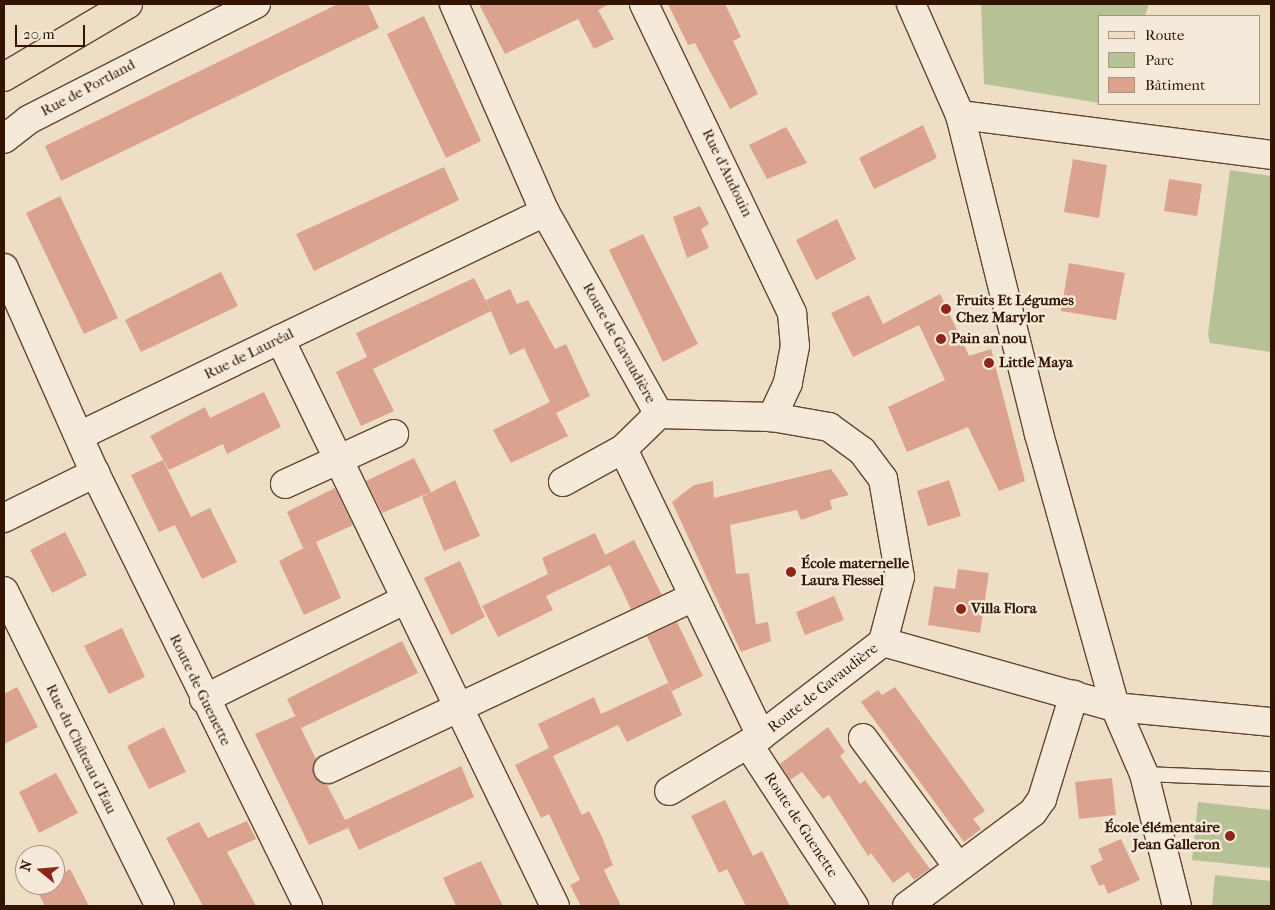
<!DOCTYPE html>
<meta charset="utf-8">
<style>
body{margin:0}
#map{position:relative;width:1275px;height:910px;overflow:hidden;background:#efdec6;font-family:"IM FELL French Canon",serif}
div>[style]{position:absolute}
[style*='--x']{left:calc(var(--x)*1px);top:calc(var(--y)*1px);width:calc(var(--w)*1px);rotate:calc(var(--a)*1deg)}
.green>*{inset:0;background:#b7c196}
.building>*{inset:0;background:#dba290}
.roads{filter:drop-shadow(1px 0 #614632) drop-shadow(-1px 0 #614632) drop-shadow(0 1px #614632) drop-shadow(0 -1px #614632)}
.lane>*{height:14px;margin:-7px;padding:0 7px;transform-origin:7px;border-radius:7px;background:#f5eada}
.street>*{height:28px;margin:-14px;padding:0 14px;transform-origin:14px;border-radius:14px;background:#f5eada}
.primary>*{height:28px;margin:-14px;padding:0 14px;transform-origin:14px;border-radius:14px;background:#efdec6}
.dots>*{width:14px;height:14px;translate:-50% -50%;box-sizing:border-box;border:2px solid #f5eada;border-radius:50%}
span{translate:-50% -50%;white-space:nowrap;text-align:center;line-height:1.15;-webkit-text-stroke:5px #f5eada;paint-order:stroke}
.street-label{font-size:15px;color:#321401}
.poi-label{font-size:15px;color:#321401;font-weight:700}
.left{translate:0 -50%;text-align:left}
.right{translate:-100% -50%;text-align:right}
.frame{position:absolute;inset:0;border:5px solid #321401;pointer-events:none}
.legend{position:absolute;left:1098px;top:15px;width:162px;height:90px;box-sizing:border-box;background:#f5eada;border:1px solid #a79483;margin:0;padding:6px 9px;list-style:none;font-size:15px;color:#321401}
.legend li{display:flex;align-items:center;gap:10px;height:25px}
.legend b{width:25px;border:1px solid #a79483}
.north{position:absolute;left:15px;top:845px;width:50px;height:50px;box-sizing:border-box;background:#f5eada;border:1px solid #a79483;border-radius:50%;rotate:287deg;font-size:14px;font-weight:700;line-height:20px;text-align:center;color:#321401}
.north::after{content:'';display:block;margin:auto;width:18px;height:22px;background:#8f2418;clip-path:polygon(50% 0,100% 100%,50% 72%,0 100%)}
.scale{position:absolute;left:15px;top:25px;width:70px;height:22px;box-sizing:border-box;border:2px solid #321401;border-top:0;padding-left:6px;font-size:15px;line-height:18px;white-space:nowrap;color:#321401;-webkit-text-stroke:4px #f5eada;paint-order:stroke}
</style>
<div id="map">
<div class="green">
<i style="clip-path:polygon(981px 4px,1149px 4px,1145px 16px,1099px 16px,1099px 103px,984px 84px)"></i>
<i style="clip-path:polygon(1230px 170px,1271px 176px,1271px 352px,1210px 343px,1208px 334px)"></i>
<i style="clip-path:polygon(1198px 802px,1271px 810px,1271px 868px,1192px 860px)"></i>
<i style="clip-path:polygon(1215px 875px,1271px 881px,1271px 906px,1212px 906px)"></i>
</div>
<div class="building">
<i style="clip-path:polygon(338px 4px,368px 4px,379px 28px,61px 181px,45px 146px)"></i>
<i style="clip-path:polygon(479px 4px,610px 4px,598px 10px,614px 39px,594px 49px,578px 19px,505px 54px)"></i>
<i style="clip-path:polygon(668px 4px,725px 4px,741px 37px,733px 41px,758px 94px,730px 109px,695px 43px,688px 45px)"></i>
<i style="clip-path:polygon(424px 16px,481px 141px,446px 158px,387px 34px)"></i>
<i style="clip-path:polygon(923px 125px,937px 158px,874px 189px,859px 158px)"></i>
<i style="clip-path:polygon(786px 127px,807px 163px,767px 179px,749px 145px)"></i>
<i style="clip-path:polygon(1073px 159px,1107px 165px,1099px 218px,1064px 212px)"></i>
<i style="clip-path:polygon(444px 167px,459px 200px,314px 271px,296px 234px)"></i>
<i style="clip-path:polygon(1169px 179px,1202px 184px,1197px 216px,1164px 211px)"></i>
<i style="clip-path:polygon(60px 196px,118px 318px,84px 334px,26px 213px)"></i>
<i style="clip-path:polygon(700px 206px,709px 224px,701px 229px,709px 248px,687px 258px,673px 217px)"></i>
<i style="clip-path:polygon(837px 219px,856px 259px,816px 280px,796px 240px)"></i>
<i style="clip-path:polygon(643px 234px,698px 344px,663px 362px,609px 250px)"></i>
<i style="clip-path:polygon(1069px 263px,1125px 273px,1116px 320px,1061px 311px)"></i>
<i style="clip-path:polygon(221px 272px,238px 306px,141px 352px,125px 320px)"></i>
<i style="clip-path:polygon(474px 278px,491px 311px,373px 369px,394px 411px,361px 426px,336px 372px,367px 357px,356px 333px)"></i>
<i style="clip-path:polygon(510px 289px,517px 304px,528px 300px,555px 349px,566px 344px,590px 396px,556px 413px,568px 436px,511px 463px,493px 430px,550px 402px,524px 348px,510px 355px,486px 300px)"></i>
<i style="clip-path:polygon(940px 294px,969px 356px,991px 349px,1025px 481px,999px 491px,968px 427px,907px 452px,888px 407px,945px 380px,919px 325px,853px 357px,831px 313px,869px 295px,883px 324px)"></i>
<i style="clip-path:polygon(264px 392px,281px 427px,227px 454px,223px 444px,169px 470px,150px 436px,205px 407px,210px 418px)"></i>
<i style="clip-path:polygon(414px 458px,431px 492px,382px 513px,366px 481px)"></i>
<i style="clip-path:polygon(163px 460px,191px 517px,210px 508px,237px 562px,202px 579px,175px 525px,159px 532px,131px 475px)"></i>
<i style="clip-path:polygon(831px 469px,849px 495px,830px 500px,832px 509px,801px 520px,797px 510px,730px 525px,736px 574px,749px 573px,756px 624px,768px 622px,771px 641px,741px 652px,672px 502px,694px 485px,713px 481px,714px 498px)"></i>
<i style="clip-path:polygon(455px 480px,480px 536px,444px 551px,422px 497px)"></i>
<i style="clip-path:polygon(949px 480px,961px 516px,928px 526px,917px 491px)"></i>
<i style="clip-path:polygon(335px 488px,353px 525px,316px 542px,341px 598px,304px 615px,279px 561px,313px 543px,303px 548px,287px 512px)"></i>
<i style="clip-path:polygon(65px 532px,87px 575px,52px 593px,30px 550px)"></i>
<i style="clip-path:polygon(595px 533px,610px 565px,546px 596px,553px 610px,498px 637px,482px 606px,548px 574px,542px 558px)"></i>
<i style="clip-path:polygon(634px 540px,662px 595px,631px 609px,605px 555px)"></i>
<i style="clip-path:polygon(460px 561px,485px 617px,451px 635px,424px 578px)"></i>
<i style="clip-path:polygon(958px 569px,989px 573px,980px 633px,928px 625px,934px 586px,955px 589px)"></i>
<i style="clip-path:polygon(834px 596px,844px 620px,805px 635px,796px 612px)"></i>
<i style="clip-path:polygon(677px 622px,703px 676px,672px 691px,647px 636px)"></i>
<i style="clip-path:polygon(122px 628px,145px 677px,109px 694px,84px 646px)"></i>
<i style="clip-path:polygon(402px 641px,418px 673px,301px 728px,287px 699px)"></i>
<i style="clip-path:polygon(668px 683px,682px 715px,627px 742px,618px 725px,553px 756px,582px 815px,589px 811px,602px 837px,613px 865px,604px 870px,621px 906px,581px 906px,570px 885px,580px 880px,549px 814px,541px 818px,515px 765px,549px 748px,538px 724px,594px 697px,601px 714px)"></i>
<i style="clip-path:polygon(17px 687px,38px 727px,4px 744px,4px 694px)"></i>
<i style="clip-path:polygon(895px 687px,985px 811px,973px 819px,981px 829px,964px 842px,861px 702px,878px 690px,882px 695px)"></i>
<i style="clip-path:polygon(295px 716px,316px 759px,314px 776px,327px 785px,345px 820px,461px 766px,474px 797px,359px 850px,348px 828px,309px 845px,255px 734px)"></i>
<i style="clip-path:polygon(164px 727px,186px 772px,149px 789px,127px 746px)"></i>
<i style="clip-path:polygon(828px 727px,845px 752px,840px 756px,860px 784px,865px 780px,930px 869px,914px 880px,908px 872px,893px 883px,871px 853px,868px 856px,829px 795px,823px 799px,802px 772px,790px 780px,780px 764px)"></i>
<i style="clip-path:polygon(56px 773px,78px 813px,39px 833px,19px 792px)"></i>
<i style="clip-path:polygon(1112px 778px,1116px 815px,1079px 819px,1075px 782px)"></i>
<i style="clip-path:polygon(725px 800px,753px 856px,762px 851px,790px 906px,746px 906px,727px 869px,719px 873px,691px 816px)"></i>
<i style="clip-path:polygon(247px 821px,256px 839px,227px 852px,256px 906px,203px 906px,166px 838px,199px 822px,208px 838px)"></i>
<i style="clip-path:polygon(1121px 839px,1140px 880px,1108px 894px,1104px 884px,1099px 886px,1090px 866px,1103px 860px,1098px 849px)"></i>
<i style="clip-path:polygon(481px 861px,503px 906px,456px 906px,443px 878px)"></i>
<i style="clip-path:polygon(70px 869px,89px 906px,45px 906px,36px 889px,55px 885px,55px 877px)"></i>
</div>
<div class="roads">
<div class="lane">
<i style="--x:1144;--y:774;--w:127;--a:2.3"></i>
</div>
<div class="street">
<i style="--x:454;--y:4;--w:227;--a:66.4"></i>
<i style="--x:545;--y:212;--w:232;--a:60.6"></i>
<i style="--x:644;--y:4;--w:343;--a:64.4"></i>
<i style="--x:792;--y:313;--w:33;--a:85"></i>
<i style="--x:795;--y:346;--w:38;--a:101"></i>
<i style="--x:788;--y:383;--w:38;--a:115"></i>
<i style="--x:911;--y:4;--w:121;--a:66.2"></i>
<i style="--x:960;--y:115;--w:329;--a:76.1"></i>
<i style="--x:1039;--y:434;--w:283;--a:74.4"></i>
<i style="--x:1115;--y:707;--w:73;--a:66.6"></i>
<i style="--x:1144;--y:774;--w:136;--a:76"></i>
<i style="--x:960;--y:115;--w:314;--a:7.3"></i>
<i style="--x:4;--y:139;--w:31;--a:-38"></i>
<i style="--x:28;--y:120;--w:256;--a:-27"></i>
<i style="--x:4;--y:268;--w:224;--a:66.1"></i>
<i style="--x:95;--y:473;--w:483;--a:63.8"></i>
<i style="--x:280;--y:339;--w:630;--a:64.13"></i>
<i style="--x:659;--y:414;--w:113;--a:1.5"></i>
<i style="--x:772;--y:417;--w:58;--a:10"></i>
<i style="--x:829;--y:427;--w:41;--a:36"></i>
<i style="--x:862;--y:451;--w:35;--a:53"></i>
<i style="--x:883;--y:479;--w:99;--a:80.2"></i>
<i style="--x:900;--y:577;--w:67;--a:104.7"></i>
<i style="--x:883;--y:642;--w:154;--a:142.4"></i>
<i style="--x:761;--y:736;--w:107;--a:149.1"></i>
<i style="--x:81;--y:435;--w:515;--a:-25.67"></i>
<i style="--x:623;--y:449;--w:318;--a:64.3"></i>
<i style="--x:563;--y:482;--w:68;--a:-28.8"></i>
<i style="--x:623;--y:449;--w:50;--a:-44.2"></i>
<i style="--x:285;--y:484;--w:120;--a:-24.6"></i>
<i style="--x:4;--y:518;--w:102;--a:-26.3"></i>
<i style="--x:4;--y:591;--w:352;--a:63.7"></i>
<i style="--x:883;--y:642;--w:241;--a:15.7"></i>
<i style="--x:1115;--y:707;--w:157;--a:5.5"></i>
<i style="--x:204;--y:699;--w:223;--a:-26.3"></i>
<i style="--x:863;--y:738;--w:160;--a:53.6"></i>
<i style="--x:748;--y:744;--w:194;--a:56.8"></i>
<i style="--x:328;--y:769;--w:404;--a:-25.2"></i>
<i style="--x:907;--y:906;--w:157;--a:-36.7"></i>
<i style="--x:1033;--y:812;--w:16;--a:-55"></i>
<i style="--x:1042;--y:799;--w:109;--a:-72.9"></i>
</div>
<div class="primary">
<i style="--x:4;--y:77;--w:144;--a:-30.5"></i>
</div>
</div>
<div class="dots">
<i style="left:946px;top:309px;background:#8f2418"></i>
<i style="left:941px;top:339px;background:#8f2418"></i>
<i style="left:989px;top:363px;background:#8f2418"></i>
<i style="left:791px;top:572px;background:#8f2418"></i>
<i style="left:961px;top:609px;background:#8f2418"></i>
<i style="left:1230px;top:836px;background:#8f2418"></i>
</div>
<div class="street-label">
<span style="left:88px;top:88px;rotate:-28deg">Rue de Portland</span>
<span style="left:727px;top:173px;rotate:64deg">Rue d'Audouin</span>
<span style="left:619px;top:343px;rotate:61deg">Route de Gavaudière</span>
<span style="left:249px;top:354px;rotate:-26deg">Rue de Lauréal</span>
<span style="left:823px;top:688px;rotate:-38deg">Route de Gavaudière</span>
<span style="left:200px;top:690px;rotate:64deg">Route de Guenette</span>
<span style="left:81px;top:749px;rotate:64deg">Rue du Château d'Eau</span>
<span style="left:801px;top:825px;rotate:57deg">Route de Guenette</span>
</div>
<div class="poi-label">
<span class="left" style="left:956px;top:309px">Fruits Et Légumes<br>Chez Marylor</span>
<span class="left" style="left:951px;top:339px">Pain an nou</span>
<span class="left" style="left:999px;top:363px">Little Maya</span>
<span class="left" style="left:801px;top:572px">École maternelle<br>Laura Flessel</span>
<span class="left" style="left:971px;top:609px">Villa Flora</span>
<span class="right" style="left:1220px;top:836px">École élémentaire<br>Jean Galleron</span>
</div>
<div class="frame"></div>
<ul class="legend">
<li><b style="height:6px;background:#efdec6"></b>Route</li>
<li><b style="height:14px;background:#b7c196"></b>Parc</li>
<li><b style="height:14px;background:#dba290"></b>Bâtiment</li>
</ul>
<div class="north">N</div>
<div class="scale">20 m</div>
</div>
